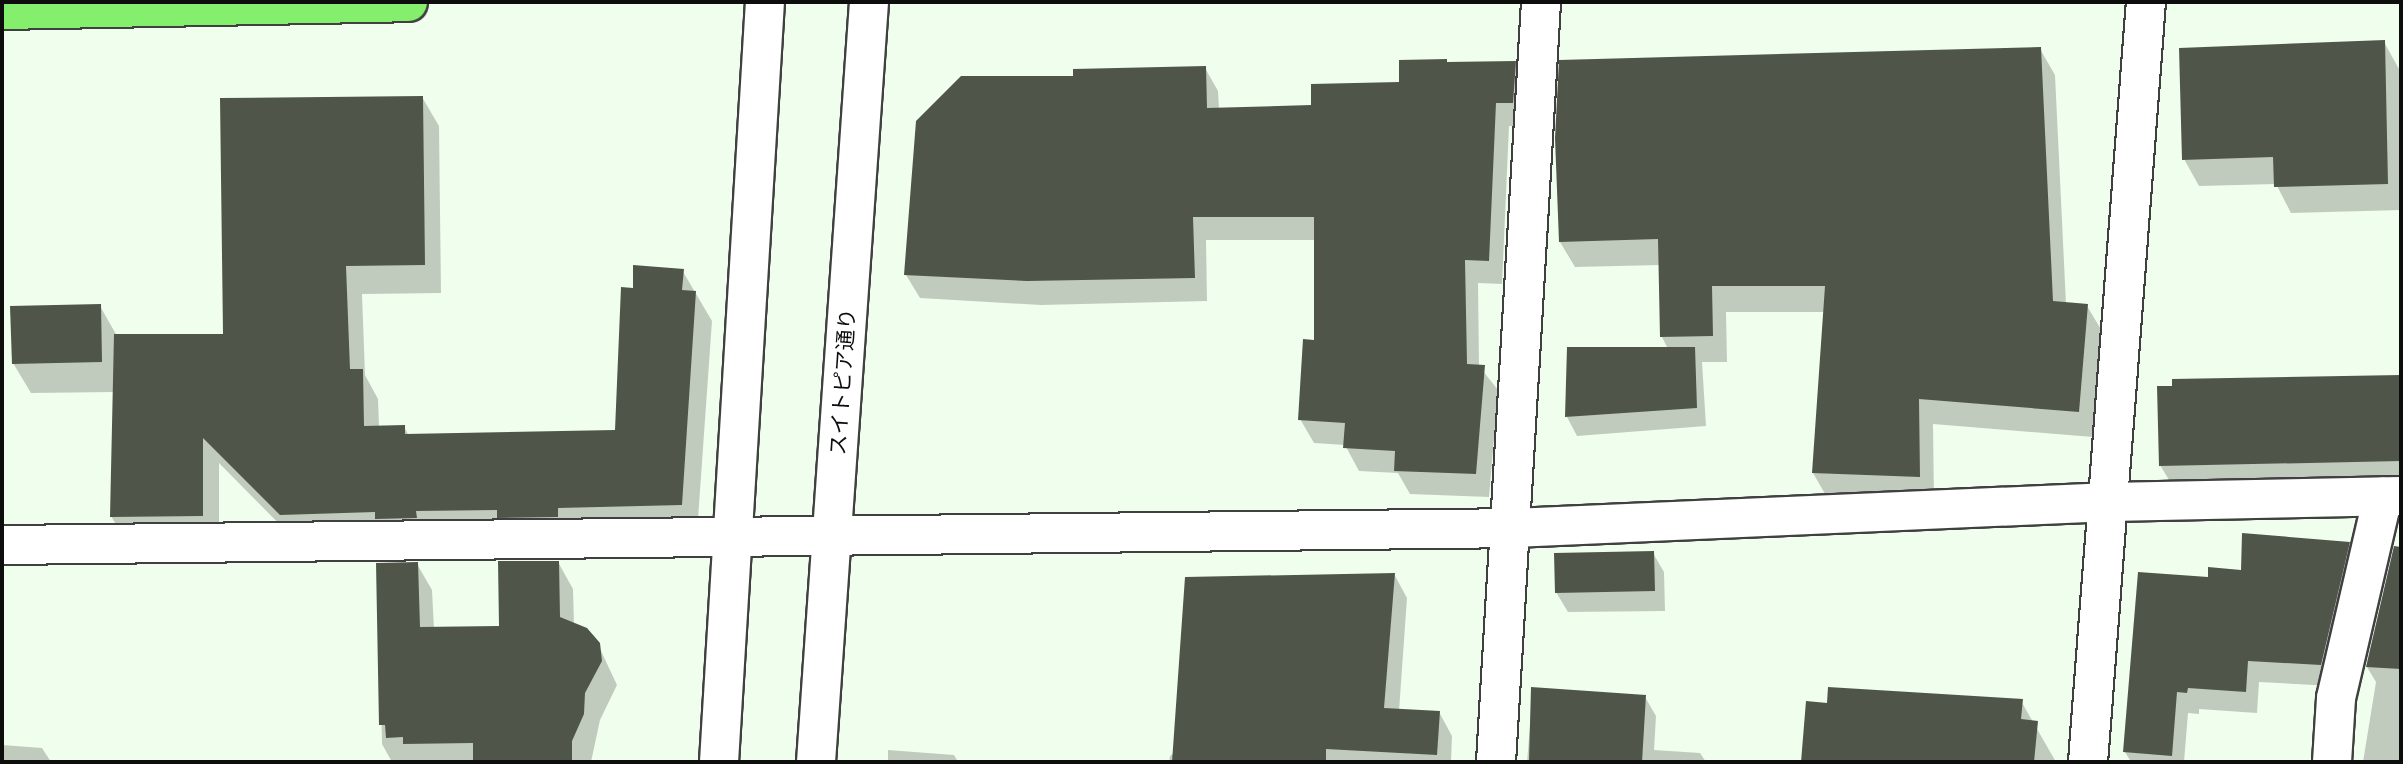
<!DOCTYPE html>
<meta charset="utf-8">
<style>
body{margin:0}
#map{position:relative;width:2403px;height:764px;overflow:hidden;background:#f0feee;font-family:"Crimson Pro","Noto Sans JP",serif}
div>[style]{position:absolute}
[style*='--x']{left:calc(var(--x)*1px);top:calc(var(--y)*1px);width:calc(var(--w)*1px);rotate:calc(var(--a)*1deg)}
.shadow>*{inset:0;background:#0003}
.building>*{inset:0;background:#50554a}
.roads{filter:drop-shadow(2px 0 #404040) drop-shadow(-2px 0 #404040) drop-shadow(0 2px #404040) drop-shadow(0 -2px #404040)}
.minor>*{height:38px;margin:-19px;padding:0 19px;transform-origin:19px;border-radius:19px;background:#fff}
.major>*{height:38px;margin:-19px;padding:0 19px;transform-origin:19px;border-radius:19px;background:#83ef6c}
span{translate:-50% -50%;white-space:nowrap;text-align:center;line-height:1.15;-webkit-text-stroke:7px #fff;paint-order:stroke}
.street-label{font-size:21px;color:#0d0d0d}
.frame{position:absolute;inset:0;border:4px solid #0d0d0d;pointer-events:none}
</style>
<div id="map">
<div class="shadow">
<i style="clip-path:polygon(2384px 42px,2399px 69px,2401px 210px,2291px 213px,2276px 184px,2199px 186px,2184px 159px)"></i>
<i style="clip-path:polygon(2040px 49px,2055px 75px,2066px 304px,2087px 306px,2102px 331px,2093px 437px,1933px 424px,1934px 502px,1828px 499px,1813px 473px,1825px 312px,1726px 312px,1727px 362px,1702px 362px,1706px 426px,1577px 436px,1567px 417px,1668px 349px,1662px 337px,1660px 265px,1575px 267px,1560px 242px)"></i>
<i style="clip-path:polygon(1515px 63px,1528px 87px,1526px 126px,1509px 126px,1502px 284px,1478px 283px,1479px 366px,1498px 390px,1489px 497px,1410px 494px,1398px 473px,1359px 471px,1345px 445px,1314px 443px,1300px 419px,1316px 342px,1316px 240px,1206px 240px,1207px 301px,1041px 305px,920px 298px,906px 275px,1075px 78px,1205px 68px,1218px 91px,1219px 109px,1313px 107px,1401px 84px)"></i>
<i style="clip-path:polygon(422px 97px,439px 126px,441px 293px,362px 294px,365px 375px,378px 399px,379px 427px,404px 427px,409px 436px,617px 431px,634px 290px,682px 270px,712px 321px,697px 533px,298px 543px,219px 463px,219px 544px,128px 545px,111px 516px,114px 392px,31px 393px,13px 363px,100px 306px,117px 336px,225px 336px)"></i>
<i style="clip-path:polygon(2401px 377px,2401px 491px,2178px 495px,2160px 465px,2174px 381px)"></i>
<i style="clip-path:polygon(2349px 544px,2361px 565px,2333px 686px,2259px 682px,2257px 713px,2199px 709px,2199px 714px,2188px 713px,2184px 762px,2131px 762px,2125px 752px,2209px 579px)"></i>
<i style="clip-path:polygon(2395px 548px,2401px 548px,2401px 762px,2363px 762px,2376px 682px,2367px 667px)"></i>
<i style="clip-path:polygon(1653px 553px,1664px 572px,1665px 611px,1568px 612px,1556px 592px)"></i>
<i style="clip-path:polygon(558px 562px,573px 589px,574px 626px,594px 636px,617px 685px,600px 720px,591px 762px,392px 762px,382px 744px,378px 564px,417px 564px,432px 590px,434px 629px,501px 628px)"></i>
<i style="clip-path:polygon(1394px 574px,1407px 598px,1399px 711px,1439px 712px,1452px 736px,1451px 762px,1169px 762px,1170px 756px)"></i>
<i style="clip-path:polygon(1533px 689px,1645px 697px,1656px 716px,1654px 750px,1700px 753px,1706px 762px,1527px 762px)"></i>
<i style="clip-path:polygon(2021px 701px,2056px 762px,1803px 762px,1808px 703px)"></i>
<i style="clip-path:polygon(2px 745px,42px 748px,51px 762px,2px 762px)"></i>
<i style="clip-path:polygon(888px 750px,954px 755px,958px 762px,888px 762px)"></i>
</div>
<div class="building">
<i style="clip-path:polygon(2385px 40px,2388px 184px,2274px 187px,2273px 157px,2182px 160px,2179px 48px)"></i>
<i style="clip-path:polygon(2041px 47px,2053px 301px,2088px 304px,2079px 412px,1919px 399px,1920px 477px,1812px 473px,1825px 286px,1712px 286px,1713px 336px,1660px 337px,1658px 239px,1559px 242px,1555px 138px,1559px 60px)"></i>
<i style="clip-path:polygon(1447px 59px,1447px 62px,1516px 61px,1513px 103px,1496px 103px,1489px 261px,1465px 260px,1467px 364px,1485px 365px,1476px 474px,1394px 471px,1395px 451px,1343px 448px,1345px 423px,1298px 420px,1303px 339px,1314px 340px,1314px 217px,1193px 217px,1195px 278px,1027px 281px,904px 275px,916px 121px,961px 76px,1073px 76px,1073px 69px,1206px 66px,1207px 108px,1311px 105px,1311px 84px,1399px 82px,1399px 60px)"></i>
<i style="clip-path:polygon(423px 96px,425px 265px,346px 266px,350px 369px,363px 369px,364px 426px,405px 425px,405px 434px,615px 430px,621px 287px,633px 288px,633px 265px,684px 269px,682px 290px,696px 291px,682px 505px,558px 508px,558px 517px,497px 518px,497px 510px,416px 511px,417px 518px,375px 519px,375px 512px,280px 515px,203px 438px,203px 516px,110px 517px,114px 334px,223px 334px,220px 98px)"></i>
<i style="clip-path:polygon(101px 304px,102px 362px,12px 364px,10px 306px)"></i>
<i style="clip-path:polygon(1567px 347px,1695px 347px,1697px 408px,1565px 417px)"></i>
<i style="clip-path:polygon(2401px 375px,2401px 461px,2159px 466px,2157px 386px,2172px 386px,2172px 379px)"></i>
<i style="clip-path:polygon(2242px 533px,2350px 542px,2321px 665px,2248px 661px,2246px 692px,2188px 688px,2187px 693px,2177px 692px,2172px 756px,2123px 752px,2138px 572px,2208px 577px,2208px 567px,2241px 570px)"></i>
<i style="clip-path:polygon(2394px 546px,2401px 547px,2401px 669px,2366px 667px)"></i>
<i style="clip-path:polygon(1654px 551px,1655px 591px,1555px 593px,1554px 553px)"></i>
<i style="clip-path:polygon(498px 561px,559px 561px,560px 617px,587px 628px,600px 643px,602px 661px,585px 693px,584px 714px,572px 741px,572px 762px,473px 762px,473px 743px,403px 744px,403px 737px,386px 738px,385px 725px,379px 725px,376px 563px,418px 562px,420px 627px,499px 626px)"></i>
<i style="clip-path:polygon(1395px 573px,1384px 708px,1440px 711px,1437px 755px,1326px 749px,1326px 762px,1172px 762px,1185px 577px)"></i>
<i style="clip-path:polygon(1531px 687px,1646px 695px,1642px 762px,1529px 762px)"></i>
<i style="clip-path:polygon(1828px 687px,2023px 699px,2021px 719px,2038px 721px,2034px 762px,1801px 762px,1806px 701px,1827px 703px)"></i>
</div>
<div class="roads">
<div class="minor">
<i style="--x:2;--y:545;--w:1511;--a:-0.64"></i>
<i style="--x:1513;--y:528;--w:598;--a:-2.49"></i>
<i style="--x:2110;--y:502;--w:291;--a:-1.2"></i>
<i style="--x:719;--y:762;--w:761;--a:-86.54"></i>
<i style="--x:816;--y:762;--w:762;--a:-86.01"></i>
<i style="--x:1496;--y:762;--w:761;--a:-86.61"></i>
<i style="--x:2088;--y:762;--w:762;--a:-85.64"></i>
<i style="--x:2332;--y:762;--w:64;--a:-86.4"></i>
<i style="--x:2336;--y:698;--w:207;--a:-76.9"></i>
</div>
<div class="major">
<i style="--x:2;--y:10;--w:406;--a:-1.1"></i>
</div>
</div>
<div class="street-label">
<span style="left:843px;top:382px;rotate:-86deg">スイトピア通り</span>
</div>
<div class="frame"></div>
</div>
